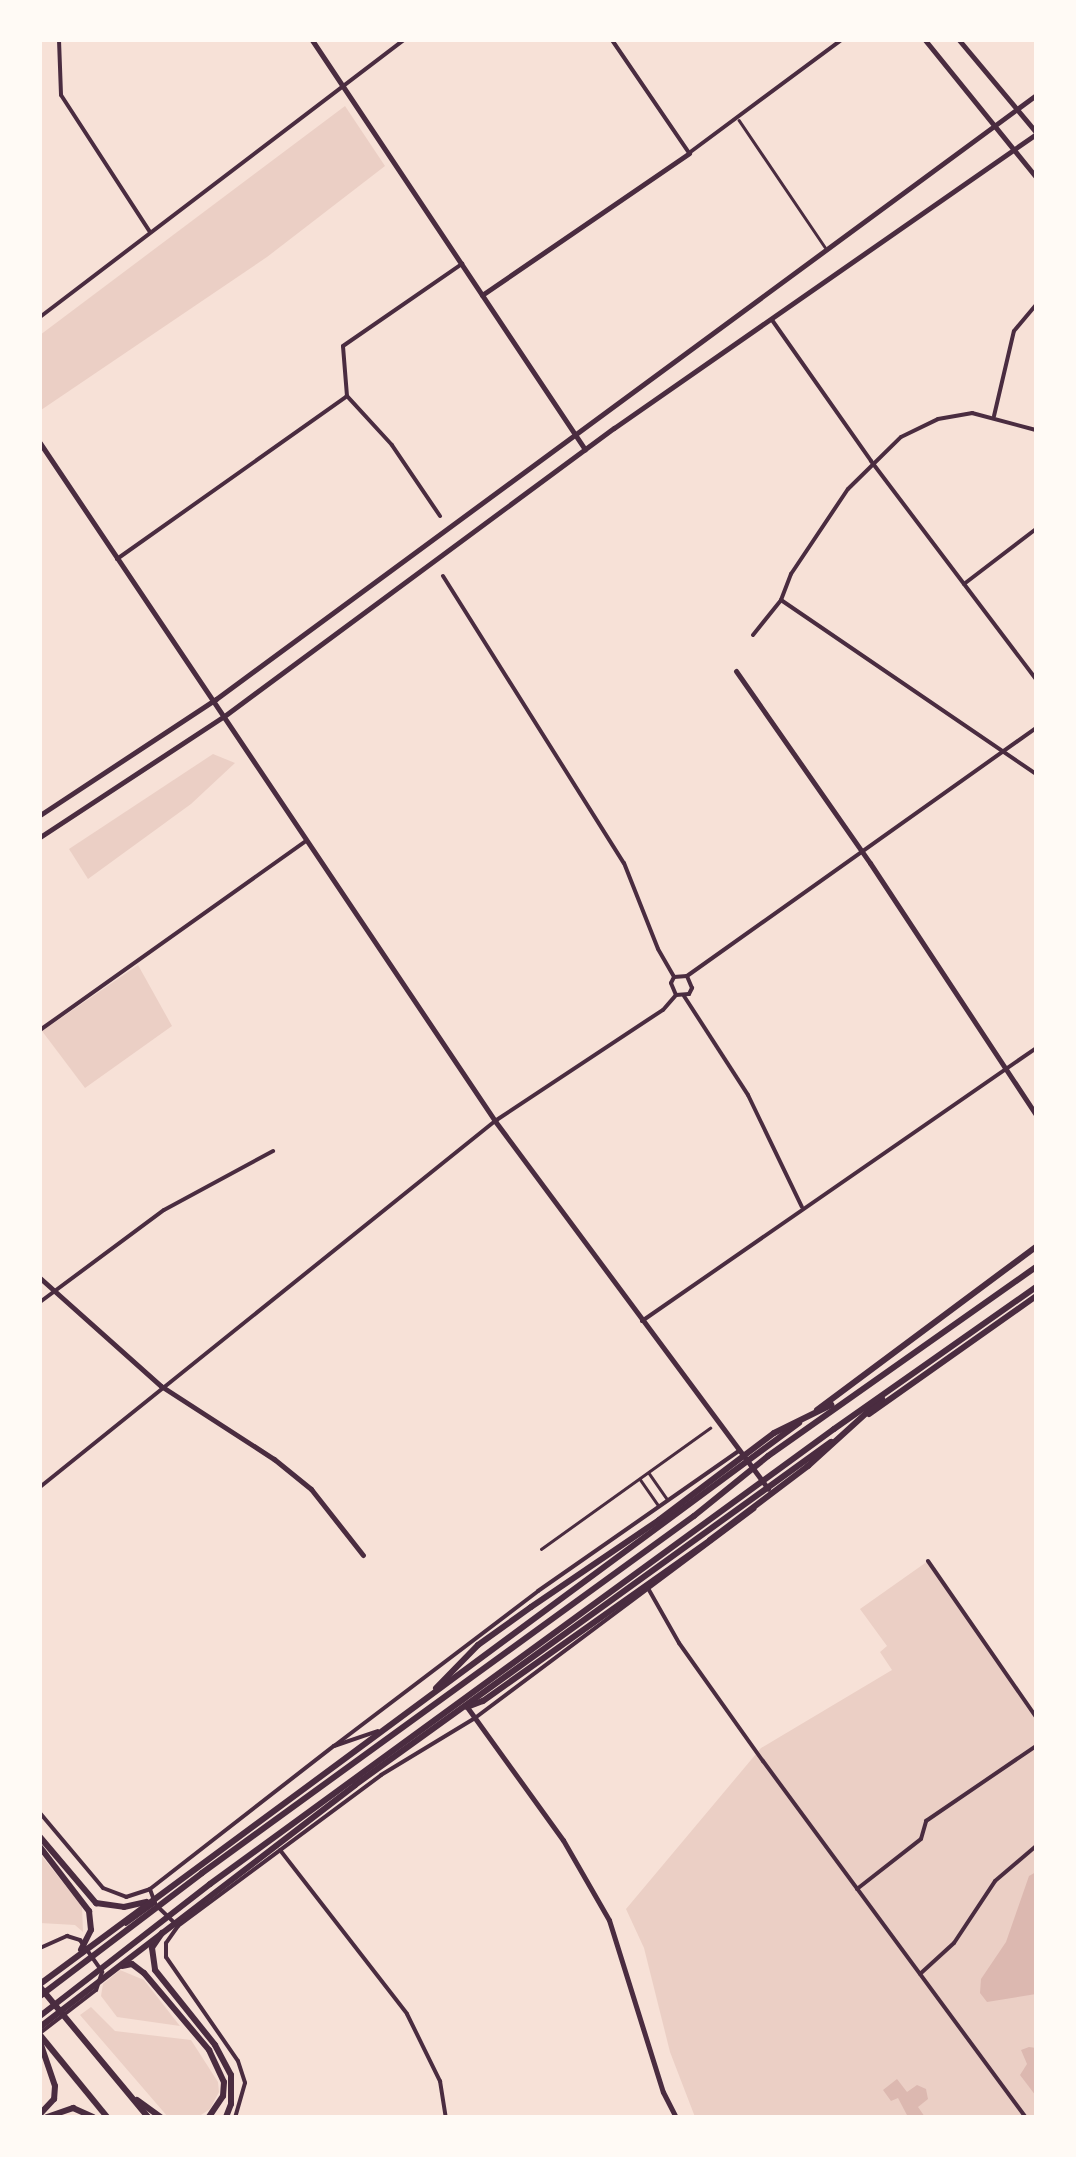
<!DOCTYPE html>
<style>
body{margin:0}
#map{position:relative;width:1076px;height:2157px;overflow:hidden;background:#f7e1d7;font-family:"Alegreya Sans",sans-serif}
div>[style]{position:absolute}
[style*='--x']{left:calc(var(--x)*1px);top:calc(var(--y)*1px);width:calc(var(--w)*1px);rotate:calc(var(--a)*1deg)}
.green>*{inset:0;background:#ebcfc5}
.water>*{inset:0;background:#dcb8b0}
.service>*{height:2.5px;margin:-1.25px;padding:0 1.25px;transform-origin:1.25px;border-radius:1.25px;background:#4a2c40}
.pedestrian>*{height:2.5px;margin:-1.25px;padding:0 1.25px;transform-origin:1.25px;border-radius:1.25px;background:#4a2c40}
.minor>*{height:4px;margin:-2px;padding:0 2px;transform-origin:2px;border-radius:2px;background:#4a2c40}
.tertiary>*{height:5px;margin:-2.5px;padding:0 2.5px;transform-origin:2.5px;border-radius:2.5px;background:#4a2c40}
.secondary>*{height:5px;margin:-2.5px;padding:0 2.5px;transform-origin:2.5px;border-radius:2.5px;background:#4a2c40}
.primary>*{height:6px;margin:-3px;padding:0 3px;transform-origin:3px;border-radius:3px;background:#4a2c40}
.trunk>*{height:6px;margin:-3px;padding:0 3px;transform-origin:3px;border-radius:3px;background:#4a2c40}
span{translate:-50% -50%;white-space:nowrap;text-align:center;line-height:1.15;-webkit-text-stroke:10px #fffaf5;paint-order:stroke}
.frame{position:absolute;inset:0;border:42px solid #fffaf5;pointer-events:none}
</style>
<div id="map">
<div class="green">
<i style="clip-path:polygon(345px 106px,385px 166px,267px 257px,41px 410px,40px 335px)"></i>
<i style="clip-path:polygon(213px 754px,235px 763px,191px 804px,88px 879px,69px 849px)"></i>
<i style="clip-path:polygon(138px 965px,172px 1026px,85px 1088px,42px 1031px)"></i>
<i style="clip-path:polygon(928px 1561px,1036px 1718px,1036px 2117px,695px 2117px,670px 2052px,644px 1948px,626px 1909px,761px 1748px,892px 1670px,880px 1652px,887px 1646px,860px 1609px)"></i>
<i style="clip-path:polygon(40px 1854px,82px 1906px,83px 1932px,75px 1925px,40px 1923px)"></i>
<i style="clip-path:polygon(120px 1970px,144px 1980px,180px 2026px,117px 2017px,101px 1996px,103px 1984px)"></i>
<i style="clip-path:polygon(91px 2007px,115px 2031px,191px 2040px,218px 2082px,219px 2092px,210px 2109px,198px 2117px,168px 2117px,80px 2015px)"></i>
</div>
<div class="water">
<i style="clip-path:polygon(1036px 1872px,1036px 1994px,987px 2002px,980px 1993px,981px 1979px,1006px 1942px,1029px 1876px)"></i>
<i style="clip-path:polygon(1029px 2047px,1036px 2048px,1036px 2096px,1020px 2075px,1027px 2064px,1021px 2050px)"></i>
<i style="clip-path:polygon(897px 2079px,907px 2092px,917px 2085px,926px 2089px,928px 2099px,918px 2107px,925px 2117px,908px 2117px,898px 2098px,891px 2101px,883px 2090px)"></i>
</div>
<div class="service">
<i style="--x:739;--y:120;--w:153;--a:55.9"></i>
</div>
<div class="pedestrian">
<i style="--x:649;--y:1473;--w:32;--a:55"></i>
<i style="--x:640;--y:1479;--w:32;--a:55"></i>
<i style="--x:541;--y:1549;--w:208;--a:-35.6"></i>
</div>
<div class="minor">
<i style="--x:59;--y:40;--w:55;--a:87.9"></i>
<i style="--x:61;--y:95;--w:163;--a:57"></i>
<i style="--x:612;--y:40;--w:137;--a:55.7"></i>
<i style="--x:689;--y:153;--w:189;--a:-36.6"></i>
<i style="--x:40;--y:317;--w:457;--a:-37.3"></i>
<i style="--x:772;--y:320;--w:172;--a:54.9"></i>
<i style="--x:871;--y:461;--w:273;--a:52.9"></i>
<i style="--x:994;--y:416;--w:87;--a:-76.8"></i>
<i style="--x:1014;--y:331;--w:34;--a:-50"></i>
<i style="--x:440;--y:516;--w:86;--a:-124.1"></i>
<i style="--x:392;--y:445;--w:67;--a:-132.6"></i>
<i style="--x:347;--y:396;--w:50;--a:-94.6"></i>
<i style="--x:343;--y:346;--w:145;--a:-34.6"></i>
<i style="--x:117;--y:559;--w:281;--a:-35.3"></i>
<i style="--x:443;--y:576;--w:339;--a:57.8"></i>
<i style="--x:624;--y:863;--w:92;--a:68.4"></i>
<i style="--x:658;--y:949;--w:32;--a:60"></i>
<i style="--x:964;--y:584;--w:91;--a:-37.4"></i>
<i style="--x:781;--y:600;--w:309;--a:34.3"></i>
<i style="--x:753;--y:635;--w:45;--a:-51.3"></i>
<i style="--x:781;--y:600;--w:28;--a:-69"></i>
<i style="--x:791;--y:574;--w:102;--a:-56.2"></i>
<i style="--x:848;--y:489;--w:74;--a:-44.5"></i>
<i style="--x:901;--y:437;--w:41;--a:-25.9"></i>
<i style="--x:938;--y:419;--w:35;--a:-10"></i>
<i style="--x:972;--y:413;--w:66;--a:14.9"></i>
<i style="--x:687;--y:976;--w:428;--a:-35.4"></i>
<i style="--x:676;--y:995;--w:13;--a:-4"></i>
<i style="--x:689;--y:994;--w:7;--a:-63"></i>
<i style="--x:692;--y:988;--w:13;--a:-113"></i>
<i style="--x:676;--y:995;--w:13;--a:-113"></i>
<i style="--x:671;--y:983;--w:7;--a:-63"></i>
<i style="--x:674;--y:977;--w:13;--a:-4"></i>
<i style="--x:684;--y:996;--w:118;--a:57.1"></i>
<i style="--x:748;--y:1095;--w:124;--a:64.3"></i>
<i style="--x:40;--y:1030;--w:326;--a:-35.4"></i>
<i style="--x:40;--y:1302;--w:154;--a:-36.6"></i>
<i style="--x:164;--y:1210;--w:124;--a:-28.4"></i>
<i style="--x:642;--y:1321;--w:479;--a:-34.7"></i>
<i style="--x:40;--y:1487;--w:584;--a:-38.81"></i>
<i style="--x:495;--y:1121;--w:201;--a:-33.5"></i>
<i style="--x:663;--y:1010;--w:20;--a:-49"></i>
<i style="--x:928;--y:1561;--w:190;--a:55.3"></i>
<i style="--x:649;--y:1590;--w:61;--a:60.5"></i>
<i style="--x:679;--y:1643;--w:145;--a:54.6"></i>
<i style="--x:763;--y:1761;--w:442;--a:53.6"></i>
<i style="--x:334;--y:1746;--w:256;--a:-37.2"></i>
<i style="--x:538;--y:1591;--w:246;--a:-34.9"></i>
<i style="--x:40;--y:1813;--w:98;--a:50"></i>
<i style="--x:103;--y:1888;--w:25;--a:21"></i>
<i style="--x:126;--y:1897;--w:25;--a:-18"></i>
<i style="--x:280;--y:1850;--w:207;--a:52.2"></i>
<i style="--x:407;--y:2014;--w:75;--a:63.8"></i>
<i style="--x:440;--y:2081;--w:36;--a:81"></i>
<i style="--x:857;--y:1889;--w:81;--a:-38"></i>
<i style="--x:921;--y:1839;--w:19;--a:-74"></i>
<i style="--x:926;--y:1821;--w:133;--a:-34.3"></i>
<i style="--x:157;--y:1906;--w:29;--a:44"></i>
<i style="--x:178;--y:1926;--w:253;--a:-36.6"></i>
<i style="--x:381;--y:1775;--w:110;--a:-31.2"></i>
<i style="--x:475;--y:1718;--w:349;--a:-36.8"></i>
<i style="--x:126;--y:1924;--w:36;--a:-36"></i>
<i style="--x:155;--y:1903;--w:15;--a:-110"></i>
<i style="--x:150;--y:1889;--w:233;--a:-37.9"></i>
<i style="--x:334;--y:1746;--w:46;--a:-18.8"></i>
<i style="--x:178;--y:1926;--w:21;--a:125"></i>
<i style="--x:166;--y:1943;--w:14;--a:90"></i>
<i style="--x:166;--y:1957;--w:126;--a:55.3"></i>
<i style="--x:238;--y:2061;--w:23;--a:72"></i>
<i style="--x:245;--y:2083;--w:35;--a:106"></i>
<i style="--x:40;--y:1948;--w:30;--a:-24"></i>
<i style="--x:67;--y:1936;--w:14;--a:17"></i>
<i style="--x:80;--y:1940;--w:39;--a:55"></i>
<i style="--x:102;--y:1972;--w:19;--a:108"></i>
<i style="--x:96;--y:1990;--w:71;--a:142.5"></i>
<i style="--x:920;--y:1974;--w:46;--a:-42.4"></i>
<i style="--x:954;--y:1943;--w:74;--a:-56.5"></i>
<i style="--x:995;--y:1881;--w:54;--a:-40.5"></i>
<i style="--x:69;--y:2117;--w:3;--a:0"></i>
</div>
<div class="tertiary">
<i style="--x:312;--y:40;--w:492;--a:56.3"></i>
<i style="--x:482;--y:295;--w:251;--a:-34.4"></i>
<i style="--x:40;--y:443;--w:817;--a:56.13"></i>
<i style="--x:495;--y:1121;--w:458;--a:53.4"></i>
<i style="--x:736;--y:671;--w:234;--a:55.1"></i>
<i style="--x:870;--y:863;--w:302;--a:56.6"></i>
<i style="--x:40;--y:1278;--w:162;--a:41.8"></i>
<i style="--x:161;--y:1386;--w:135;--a:32.9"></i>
<i style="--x:274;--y:1459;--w:48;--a:39"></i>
<i style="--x:311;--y:1489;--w:84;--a:51.8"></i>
<i style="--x:467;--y:1707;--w:164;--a:54.2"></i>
<i style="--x:563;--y:1840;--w:92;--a:60.1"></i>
<i style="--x:609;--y:1920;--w:180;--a:72.6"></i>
<i style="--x:663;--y:2092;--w:28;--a:63"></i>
</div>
<div class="secondary">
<i style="--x:925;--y:40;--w:176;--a:51"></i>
<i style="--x:959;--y:40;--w:120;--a:50.1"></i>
<i style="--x:40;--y:815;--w:211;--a:-33.4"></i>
<i style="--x:216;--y:699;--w:1018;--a:-36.37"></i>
<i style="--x:40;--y:837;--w:219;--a:-33.3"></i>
<i style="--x:223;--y:717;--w:486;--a:-36.5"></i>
<i style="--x:614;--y:428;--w:514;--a:-34.86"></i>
</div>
<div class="primary">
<i style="--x:817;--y:1410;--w:273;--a:-36.7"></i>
<i style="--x:869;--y:1414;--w:204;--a:-35.2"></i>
<i style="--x:40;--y:1837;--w:87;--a:49.7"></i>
<i style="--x:96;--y:1903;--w:28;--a:8"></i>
<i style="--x:124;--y:1907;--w:23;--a:-13"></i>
<i style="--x:40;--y:1847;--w:81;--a:52.6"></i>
<i style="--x:89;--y:1911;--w:19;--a:84"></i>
<i style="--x:91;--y:1930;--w:22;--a:117"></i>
<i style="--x:162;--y:1933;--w:18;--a:124"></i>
<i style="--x:152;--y:1948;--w:22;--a:82"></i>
<i style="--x:155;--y:1970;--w:96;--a:51.3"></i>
<i style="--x:215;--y:2045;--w:34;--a:62"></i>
<i style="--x:231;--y:2075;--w:29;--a:90"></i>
<i style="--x:231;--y:2104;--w:14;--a:111"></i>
<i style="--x:122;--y:1966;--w:10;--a:-11"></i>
<i style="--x:132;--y:1964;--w:15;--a:37"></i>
<i style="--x:144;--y:1973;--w:101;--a:49.8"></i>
<i style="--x:209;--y:2050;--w:35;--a:65"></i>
<i style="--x:224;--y:2082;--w:14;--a:94"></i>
<i style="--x:223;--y:2096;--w:25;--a:124"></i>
<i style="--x:40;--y:1984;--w:944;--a:-36.47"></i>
<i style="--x:40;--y:1987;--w:169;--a:50.3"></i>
<i style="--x:40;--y:2027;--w:397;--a:-37.5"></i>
<i style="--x:355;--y:1785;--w:587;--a:-35.78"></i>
<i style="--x:40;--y:2035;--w:106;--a:50.7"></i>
<i style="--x:40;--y:2042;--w:46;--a:71.2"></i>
<i style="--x:55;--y:2086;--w:13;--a:94"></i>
<i style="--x:54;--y:2099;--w:21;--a:133"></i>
<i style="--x:137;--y:2100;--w:29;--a:36"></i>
<i style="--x:47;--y:2117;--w:28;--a:-19"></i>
<i style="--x:73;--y:2108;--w:22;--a:24"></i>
</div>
<div class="trunk">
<i style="--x:436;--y:1688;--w:60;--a:-45.7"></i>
<i style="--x:478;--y:1645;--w:65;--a:-35.6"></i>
<i style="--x:531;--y:1607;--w:155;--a:-34.2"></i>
<i style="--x:659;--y:1520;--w:144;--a:-37.1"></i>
<i style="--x:774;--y:1433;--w:64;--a:-26.2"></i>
<i style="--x:467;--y:1707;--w:17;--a:-21"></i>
<i style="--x:483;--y:1701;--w:278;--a:-35.3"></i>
<i style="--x:710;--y:1540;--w:123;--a:-37.1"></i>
<i style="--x:808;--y:1466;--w:100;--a:-42.2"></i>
<i style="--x:40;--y:1996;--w:203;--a:-37.2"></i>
<i style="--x:202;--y:1873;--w:608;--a:-35.97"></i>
<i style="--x:694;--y:1516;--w:95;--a:-39"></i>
<i style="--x:768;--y:1456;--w:328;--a:-35.2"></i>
<i style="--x:40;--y:2016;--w:215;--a:-37.8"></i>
<i style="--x:210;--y:1884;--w:772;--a:-36.1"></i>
<i style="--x:834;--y:1429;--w:247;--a:-35.1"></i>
</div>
<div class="frame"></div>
</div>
